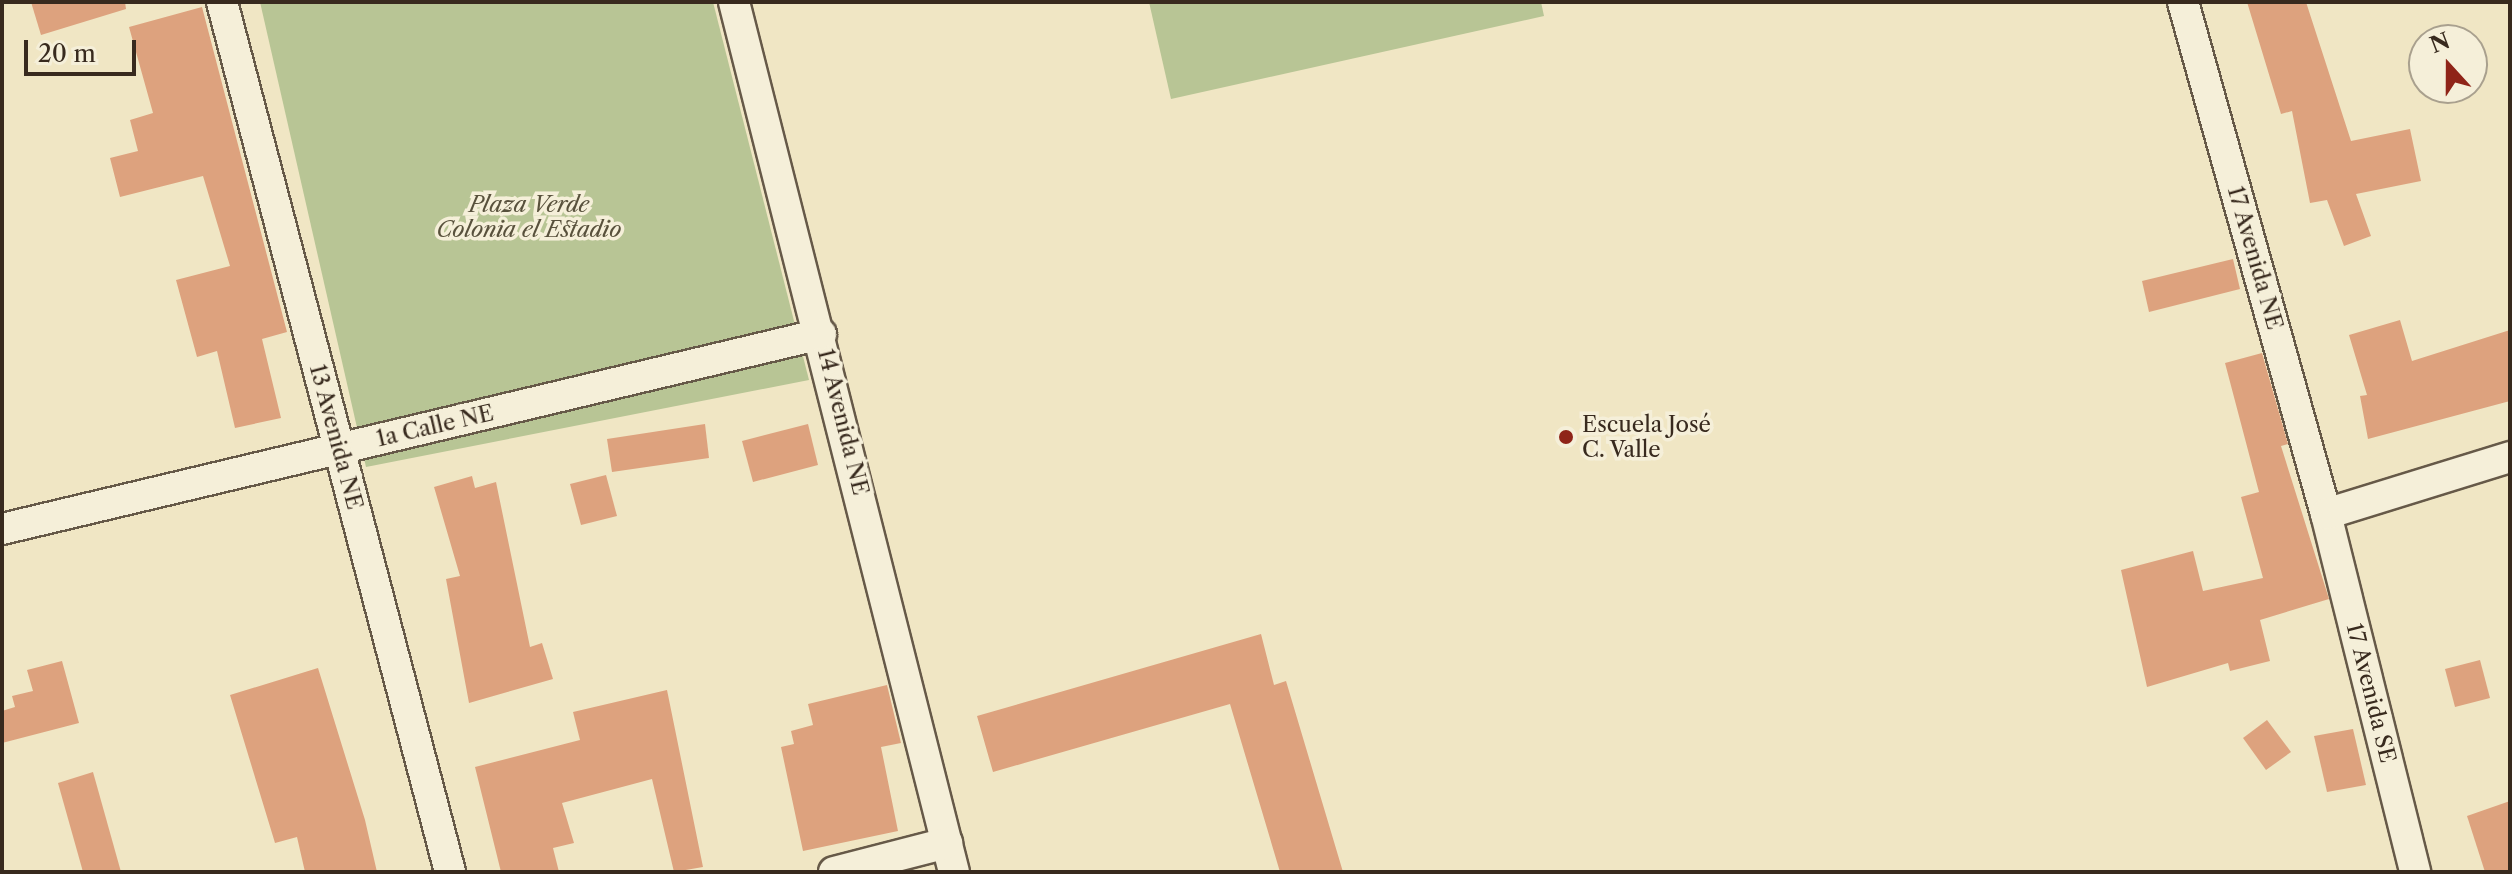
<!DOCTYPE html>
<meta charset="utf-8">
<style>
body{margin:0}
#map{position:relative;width:2512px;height:874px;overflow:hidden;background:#f0e6c4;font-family:"Libre Caslon Text",serif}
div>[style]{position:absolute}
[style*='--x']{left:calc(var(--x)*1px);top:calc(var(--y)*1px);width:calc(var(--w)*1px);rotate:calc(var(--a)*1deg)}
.green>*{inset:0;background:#b8c595}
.building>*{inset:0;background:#dda27e}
.roads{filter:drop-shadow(2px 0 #665948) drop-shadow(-2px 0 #665948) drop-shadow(0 2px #665948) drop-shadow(0 -2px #665948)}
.street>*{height:30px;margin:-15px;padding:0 15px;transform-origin:15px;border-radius:15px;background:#f5efd9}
.dots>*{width:22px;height:22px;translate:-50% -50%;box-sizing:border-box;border:4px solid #f5efd9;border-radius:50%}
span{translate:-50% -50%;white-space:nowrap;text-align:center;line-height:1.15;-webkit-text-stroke:7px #f5efd9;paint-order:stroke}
.park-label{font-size:22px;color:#58513c;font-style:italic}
.street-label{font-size:22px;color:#382a1e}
.poi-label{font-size:22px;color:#382a1e}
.left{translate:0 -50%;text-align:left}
.frame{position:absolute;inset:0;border:4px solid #382a1e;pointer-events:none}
.north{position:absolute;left:2408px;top:24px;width:80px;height:80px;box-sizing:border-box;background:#f5efd9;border:2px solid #a9a08e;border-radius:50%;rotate:339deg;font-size:22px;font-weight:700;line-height:32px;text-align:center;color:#382a1e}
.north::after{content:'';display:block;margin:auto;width:28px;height:36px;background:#8f2418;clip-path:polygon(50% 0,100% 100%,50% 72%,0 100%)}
.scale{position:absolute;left:24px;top:40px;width:112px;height:36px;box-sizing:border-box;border:4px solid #382a1e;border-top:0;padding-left:10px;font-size:24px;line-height:28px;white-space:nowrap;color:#382a1e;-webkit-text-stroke:6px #f5efd9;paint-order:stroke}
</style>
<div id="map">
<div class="green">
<i style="clip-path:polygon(260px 2px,713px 2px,809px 380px,366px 467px)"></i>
<i style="clip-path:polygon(1149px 2px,1541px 2px,1544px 16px,1171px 99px)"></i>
</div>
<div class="building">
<i style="clip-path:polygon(31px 2px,125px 2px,126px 9px,41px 35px)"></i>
<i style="clip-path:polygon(2247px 2px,2306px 2px,2351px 141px,2410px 129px,2421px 181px,2356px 194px,2371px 236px,2344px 246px,2327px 200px,2310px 203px,2292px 111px,2281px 114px)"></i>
<i style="clip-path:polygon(202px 7px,287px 332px,262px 339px,281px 418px,235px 428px,217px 351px,197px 357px,176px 280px,230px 266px,203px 176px,120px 197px,110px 158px,138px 151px,130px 120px,153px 113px,129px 27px)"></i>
<i style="clip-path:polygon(2233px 259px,2240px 289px,2149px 312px,2142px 281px)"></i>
<i style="clip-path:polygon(2400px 320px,2412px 361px,2510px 330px,2510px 401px,2368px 439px,2360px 396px,2367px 395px,2349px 335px)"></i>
<i style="clip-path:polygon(2262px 353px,2288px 444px,2281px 446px,2329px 599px,2260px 620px,2270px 661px,2230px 671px,2228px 663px,2147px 687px,2121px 570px,2193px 551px,2203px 591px,2263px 578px,2241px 497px,2259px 492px,2225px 363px)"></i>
<i style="clip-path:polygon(705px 424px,709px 458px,612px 472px,607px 439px)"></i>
<i style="clip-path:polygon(808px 424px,818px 465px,753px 482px,742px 441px)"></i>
<i style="clip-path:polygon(606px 475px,617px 516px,581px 525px,570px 484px)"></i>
<i style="clip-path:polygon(472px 476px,475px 488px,496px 482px,530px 647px,542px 643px,553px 679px,469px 703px,446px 579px,460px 576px,434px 487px)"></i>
<i style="clip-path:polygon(1261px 634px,1274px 685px,1286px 681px,1343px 872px,1280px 872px,1230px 704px,993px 772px,977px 716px)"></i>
<i style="clip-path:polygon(2480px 660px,2490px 698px,2455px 707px,2445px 669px)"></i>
<i style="clip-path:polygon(62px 661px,79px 723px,2px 743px,2px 711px,15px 707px,12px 696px,33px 691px,27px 670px)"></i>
<i style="clip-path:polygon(318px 668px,365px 820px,377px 872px,305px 872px,297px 837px,275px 843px,230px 695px)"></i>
<i style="clip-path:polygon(887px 685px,901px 743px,881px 747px,898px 831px,803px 851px,781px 747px,794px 744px,791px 731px,813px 725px,808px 704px)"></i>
<i style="clip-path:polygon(667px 690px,703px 867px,674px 872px,652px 779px,562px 803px,574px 843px,553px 848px,559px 872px,501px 872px,475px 767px,580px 740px,573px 712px)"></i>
<i style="clip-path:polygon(2267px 720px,2291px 752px,2266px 770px,2243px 738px)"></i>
<i style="clip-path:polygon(2353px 729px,2366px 785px,2327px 792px,2314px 736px)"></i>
<i style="clip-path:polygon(93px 772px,121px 872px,83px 872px,58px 783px)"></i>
<i style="clip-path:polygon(2510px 801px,2510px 872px,2485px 872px,2467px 816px)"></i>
</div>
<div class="roads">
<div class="street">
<i style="--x:222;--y:2;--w:899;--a:75.31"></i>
<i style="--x:734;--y:2;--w:897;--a:75.81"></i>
<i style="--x:2183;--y:2;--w:532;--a:74.4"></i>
<i style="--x:2326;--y:514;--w:369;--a:76"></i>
<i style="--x:2326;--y:514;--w:193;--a:-17.2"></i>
<i style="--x:2;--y:529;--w:842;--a:-13.39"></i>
<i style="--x:834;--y:872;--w:117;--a:-14.4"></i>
</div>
</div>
<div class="dots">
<i style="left:1566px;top:437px;background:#8f2418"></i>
</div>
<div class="park-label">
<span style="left:529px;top:217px">Plaza Verde<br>Colonia el Estadio</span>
</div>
<div class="street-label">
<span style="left:2255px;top:258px;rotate:74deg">17 Avenida NE</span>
<span style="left:843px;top:422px;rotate:76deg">14 Avenida NE</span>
<span style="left:435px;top:426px;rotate:-13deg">1a Calle NE</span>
<span style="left:336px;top:437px;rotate:75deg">13 Avenida NE</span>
<span style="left:2371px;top:693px;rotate:76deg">17 Avenida SE</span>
</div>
<div class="poi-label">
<span class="left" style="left:1582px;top:437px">Escuela José<br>C. Valle</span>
</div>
<div class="frame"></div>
<div class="north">N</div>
<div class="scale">20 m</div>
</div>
